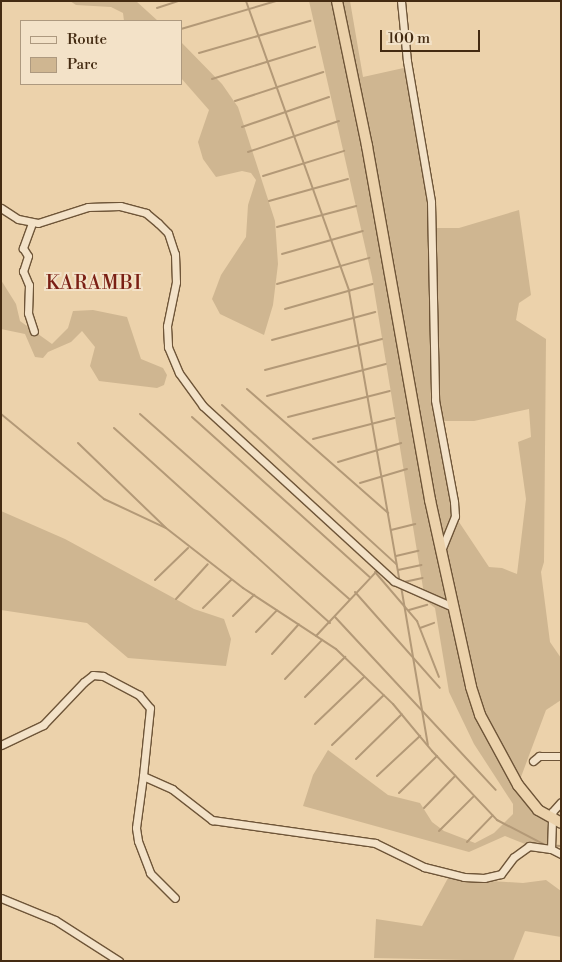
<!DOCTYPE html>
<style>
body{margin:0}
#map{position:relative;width:562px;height:962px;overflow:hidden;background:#ecd2ab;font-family:"Libre Bodoni",serif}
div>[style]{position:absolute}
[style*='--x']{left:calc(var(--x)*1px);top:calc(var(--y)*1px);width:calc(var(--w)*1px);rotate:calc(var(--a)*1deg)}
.green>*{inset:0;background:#cfb691}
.stream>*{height:2px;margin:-1px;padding:0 1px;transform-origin:1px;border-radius:1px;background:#b39977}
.roads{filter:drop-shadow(1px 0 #6e5538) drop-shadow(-1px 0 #6e5538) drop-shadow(0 1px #6e5538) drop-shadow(0 -1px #6e5538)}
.minor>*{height:7px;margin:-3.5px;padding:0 3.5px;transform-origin:3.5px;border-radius:3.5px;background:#f3e2c8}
.highway>*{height:10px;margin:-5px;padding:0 5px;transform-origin:5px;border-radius:5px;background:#ecd2ab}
span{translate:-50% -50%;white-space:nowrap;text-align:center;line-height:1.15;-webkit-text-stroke:4px #f3e2c8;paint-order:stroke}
.quarter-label{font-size:19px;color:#7a1f14;letter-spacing:1px}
.frame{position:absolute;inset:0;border:2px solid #442b12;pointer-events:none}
.legend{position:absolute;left:20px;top:20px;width:162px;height:65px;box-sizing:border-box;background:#f3e2c8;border:1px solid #ad997f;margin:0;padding:6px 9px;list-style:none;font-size:15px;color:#442b12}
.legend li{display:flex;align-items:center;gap:10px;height:25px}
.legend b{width:25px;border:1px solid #ad997f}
.scale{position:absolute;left:380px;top:30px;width:100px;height:22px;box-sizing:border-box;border:2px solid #442b12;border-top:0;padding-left:6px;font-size:15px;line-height:18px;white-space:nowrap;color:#442b12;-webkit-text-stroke:4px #f3e2c8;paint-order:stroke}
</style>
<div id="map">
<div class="green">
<i style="clip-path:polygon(70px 1px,136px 1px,158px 21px,124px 21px,123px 13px,111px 7px,76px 5px)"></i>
<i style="clip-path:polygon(evenodd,309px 1px,350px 1px,363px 77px,408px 67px,432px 228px,459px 228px,519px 210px,531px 295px,519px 303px,516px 320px,546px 339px,544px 562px,541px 572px,550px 642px,561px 658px,561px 700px,546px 710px,518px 785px,551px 819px,551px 849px,530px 846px,505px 836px,469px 852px,303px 806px,313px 775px,328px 750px,388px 795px,420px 803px,432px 822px,444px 831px,475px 843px,494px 833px,513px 814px,513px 804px,474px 744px,449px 692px,435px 608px,425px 600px,372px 277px,309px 1px,529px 409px,531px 437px,518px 442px,526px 499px,517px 574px,502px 568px,489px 567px,455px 516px,438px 421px,474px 421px,529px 409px)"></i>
<i style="clip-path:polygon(181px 42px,222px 84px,238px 107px,275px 221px,278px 264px,273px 305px,264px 335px,220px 314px,212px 299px,221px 275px,246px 237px,248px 205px,256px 180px,251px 173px,242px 171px,216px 177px,203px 159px,198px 142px,209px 110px,181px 78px)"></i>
<i style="clip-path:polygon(1px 280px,16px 304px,20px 321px,52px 344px,68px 328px,73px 311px,93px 310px,127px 317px,141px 359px,163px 368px,167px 375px,164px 385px,157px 388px,99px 381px,90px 366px,95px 347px,82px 331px,71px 342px,48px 352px,43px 358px,35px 357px,25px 334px,1px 329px)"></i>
<i style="clip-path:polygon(1px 511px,65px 539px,194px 609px,224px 619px,231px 639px,226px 666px,128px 658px,87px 623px,1px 610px)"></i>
<i style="clip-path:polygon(448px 878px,523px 883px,546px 880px,561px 891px,561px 937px,525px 931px,513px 961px,374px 958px,376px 919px,422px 926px)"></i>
</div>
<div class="stream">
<i style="--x:246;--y:1;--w:308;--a:70.4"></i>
<i style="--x:349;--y:291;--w:295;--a:80.1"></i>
<i style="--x:157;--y:8;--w:23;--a:-18"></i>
<i style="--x:181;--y:29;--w:99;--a:-16.4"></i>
<i style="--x:199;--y:53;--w:116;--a:-16.1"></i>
<i style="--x:212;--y:79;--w:108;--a:-17.3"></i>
<i style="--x:235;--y:101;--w:93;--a:-18.2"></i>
<i style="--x:242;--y:127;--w:92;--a:-19"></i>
<i style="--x:248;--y:152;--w:96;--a:-18.8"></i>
<i style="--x:263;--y:176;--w:85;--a:-17.2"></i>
<i style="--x:269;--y:201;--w:82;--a:-15.6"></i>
<i style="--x:277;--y:227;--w:82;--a:-14.9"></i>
<i style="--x:282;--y:254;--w:84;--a:-15.9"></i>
<i style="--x:277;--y:284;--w:96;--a:-15.8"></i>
<i style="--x:285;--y:309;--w:91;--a:-15.9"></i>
<i style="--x:272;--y:340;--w:107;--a:-15.2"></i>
<i style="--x:265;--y:370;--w:121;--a:-14.8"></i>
<i style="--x:247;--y:389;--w:188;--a:41.3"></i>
<i style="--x:267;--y:396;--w:123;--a:-15.1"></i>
<i style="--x:222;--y:405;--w:236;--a:42.4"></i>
<i style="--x:1;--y:414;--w:134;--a:39.5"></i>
<i style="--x:104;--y:499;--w:68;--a:25.1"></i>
<i style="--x:166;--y:528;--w:98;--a:37.9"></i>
<i style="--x:243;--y:588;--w:111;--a:33.3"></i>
<i style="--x:336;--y:649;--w:79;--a:44"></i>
<i style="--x:393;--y:704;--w:61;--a:50.3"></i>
<i style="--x:432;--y:751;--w:95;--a:46.7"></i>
<i style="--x:497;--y:820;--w:54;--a:27.5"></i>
<i style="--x:545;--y:845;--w:16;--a:4"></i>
<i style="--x:140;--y:414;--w:279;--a:41.5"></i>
<i style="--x:192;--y:417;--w:239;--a:42"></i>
<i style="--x:288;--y:417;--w:105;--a:-14.3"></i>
<i style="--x:114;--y:428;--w:291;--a:42.1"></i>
<i style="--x:313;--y:439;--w:84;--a:-14.5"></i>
<i style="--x:78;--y:443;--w:122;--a:44"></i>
<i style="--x:338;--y:462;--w:66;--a:-16.8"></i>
<i style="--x:360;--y:483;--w:49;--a:-16.6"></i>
<i style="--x:391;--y:530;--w:25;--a:-14"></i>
<i style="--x:396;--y:556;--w:23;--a:-13"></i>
<i style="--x:398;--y:570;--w:24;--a:-12"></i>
<i style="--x:375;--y:572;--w:65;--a:49.4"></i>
<i style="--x:417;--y:621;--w:60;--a:68.6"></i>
<i style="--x:155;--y:580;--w:46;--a:-44.1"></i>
<i style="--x:404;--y:582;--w:19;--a:-12"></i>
<i style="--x:401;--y:586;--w:161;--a:80.4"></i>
<i style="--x:355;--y:592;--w:128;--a:48.5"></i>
<i style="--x:176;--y:599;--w:47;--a:-47.6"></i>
<i style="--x:203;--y:608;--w:40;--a:-45"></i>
<i style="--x:409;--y:610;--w:19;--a:-16"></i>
<i style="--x:233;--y:616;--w:30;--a:-45"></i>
<i style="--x:335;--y:617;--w:236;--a:47.1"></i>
<i style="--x:420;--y:628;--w:15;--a:-20"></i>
<i style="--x:256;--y:632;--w:30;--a:-46"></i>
<i style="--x:316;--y:636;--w:92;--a:-46.8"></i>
<i style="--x:272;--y:654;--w:40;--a:-48"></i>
<i style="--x:285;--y:679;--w:54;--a:-46.5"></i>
<i style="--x:305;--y:697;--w:57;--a:-45"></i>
<i style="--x:315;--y:724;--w:68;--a:-43.8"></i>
<i style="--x:332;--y:745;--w:72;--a:-43.9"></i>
<i style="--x:356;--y:759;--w:64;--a:-44.4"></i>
<i style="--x:377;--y:776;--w:59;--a:-42.9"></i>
<i style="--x:399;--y:793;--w:53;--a:-44.2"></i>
<i style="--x:424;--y:808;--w:45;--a:-45.9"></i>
<i style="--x:439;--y:831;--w:49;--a:-45"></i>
<i style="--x:467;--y:842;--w:37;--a:-46"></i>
</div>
<div class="roads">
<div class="minor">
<i style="--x:401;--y:1;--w:60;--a:84.3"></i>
<i style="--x:407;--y:61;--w:143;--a:80.3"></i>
<i style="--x:431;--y:202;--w:198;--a:88.8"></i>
<i style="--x:435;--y:400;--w:104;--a:79.4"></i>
<i style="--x:454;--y:502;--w:14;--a:86"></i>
<i style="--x:455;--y:516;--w:35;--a:112"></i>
<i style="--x:1;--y:208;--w:20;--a:33"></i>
<i style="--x:18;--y:219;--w:20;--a:11"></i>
<i style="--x:38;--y:223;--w:52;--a:-17.7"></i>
<i style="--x:88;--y:207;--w:32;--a:-2"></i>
<i style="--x:120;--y:206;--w:27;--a:15"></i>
<i style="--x:146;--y:213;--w:16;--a:40"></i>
<i style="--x:158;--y:223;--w:14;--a:45"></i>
<i style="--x:168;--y:233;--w:22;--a:72"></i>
<i style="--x:175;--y:254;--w:28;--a:88"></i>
<i style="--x:176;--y:282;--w:45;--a:101.6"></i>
<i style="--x:167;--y:326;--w:21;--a:87"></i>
<i style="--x:168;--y:347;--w:28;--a:67"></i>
<i style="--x:179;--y:373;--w:41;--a:54"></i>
<i style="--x:203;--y:406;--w:259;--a:42.5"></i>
<i style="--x:394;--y:581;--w:64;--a:23.8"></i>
<i style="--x:32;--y:223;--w:27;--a:110"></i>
<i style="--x:23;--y:248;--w:9;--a:58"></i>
<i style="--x:28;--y:256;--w:16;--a:108"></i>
<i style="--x:23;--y:271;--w:15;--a:67"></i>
<i style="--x:29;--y:285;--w:28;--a:92"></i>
<i style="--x:28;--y:313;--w:19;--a:72"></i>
<i style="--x:1;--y:745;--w:47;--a:-25.5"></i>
<i style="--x:43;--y:725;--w:59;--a:-46.4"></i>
<i style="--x:84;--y:682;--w:11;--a:-38"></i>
<i style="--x:93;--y:675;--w:10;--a:6"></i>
<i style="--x:103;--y:676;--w:41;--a:27.8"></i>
<i style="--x:139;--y:695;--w:17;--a:50"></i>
<i style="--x:150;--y:708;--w:68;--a:95.9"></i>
<i style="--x:143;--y:776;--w:32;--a:24"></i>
<i style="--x:172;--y:789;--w:51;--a:37.8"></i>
<i style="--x:212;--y:820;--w:165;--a:8"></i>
<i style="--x:375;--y:843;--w:55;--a:26.1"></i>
<i style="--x:424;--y:867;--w:41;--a:14"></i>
<i style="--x:464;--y:877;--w:20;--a:3"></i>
<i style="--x:484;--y:878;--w:17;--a:-13"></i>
<i style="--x:501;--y:874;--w:21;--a:-53"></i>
<i style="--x:514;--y:857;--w:19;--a:-36"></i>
<i style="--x:529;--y:846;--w:22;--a:8"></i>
<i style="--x:551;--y:849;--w:11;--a:27"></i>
<i style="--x:533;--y:761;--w:8;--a:-40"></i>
<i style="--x:539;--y:756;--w:22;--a:0"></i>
<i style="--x:143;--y:776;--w:52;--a:97.7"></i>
<i style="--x:136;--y:828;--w:13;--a:81"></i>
<i style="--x:138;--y:841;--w:34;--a:69"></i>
<i style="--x:150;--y:873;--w:35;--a:45"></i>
<i style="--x:551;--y:849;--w:37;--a:-88"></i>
<i style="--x:552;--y:812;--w:13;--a:-48"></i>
<i style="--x:1;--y:898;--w:58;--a:22.2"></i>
<i style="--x:55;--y:920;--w:76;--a:32.6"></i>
</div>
<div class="highway">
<i style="--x:337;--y:1;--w:148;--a:78.3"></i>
<i style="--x:367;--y:146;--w:360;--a:79.9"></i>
<i style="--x:430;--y:500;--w:191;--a:77.6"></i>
<i style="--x:471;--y:687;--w:29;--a:72"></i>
<i style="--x:480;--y:715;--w:80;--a:61.5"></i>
<i style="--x:518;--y:785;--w:32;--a:51"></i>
<i style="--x:538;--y:810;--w:26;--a:29"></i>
</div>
</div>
<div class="quarter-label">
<span style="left:94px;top:284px">KARAMBI</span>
</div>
<div class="frame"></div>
<ul class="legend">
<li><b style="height:6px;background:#f3e2c8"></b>Route</li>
<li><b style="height:14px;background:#cfb691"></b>Parc</li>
</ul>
<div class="scale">100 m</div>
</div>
